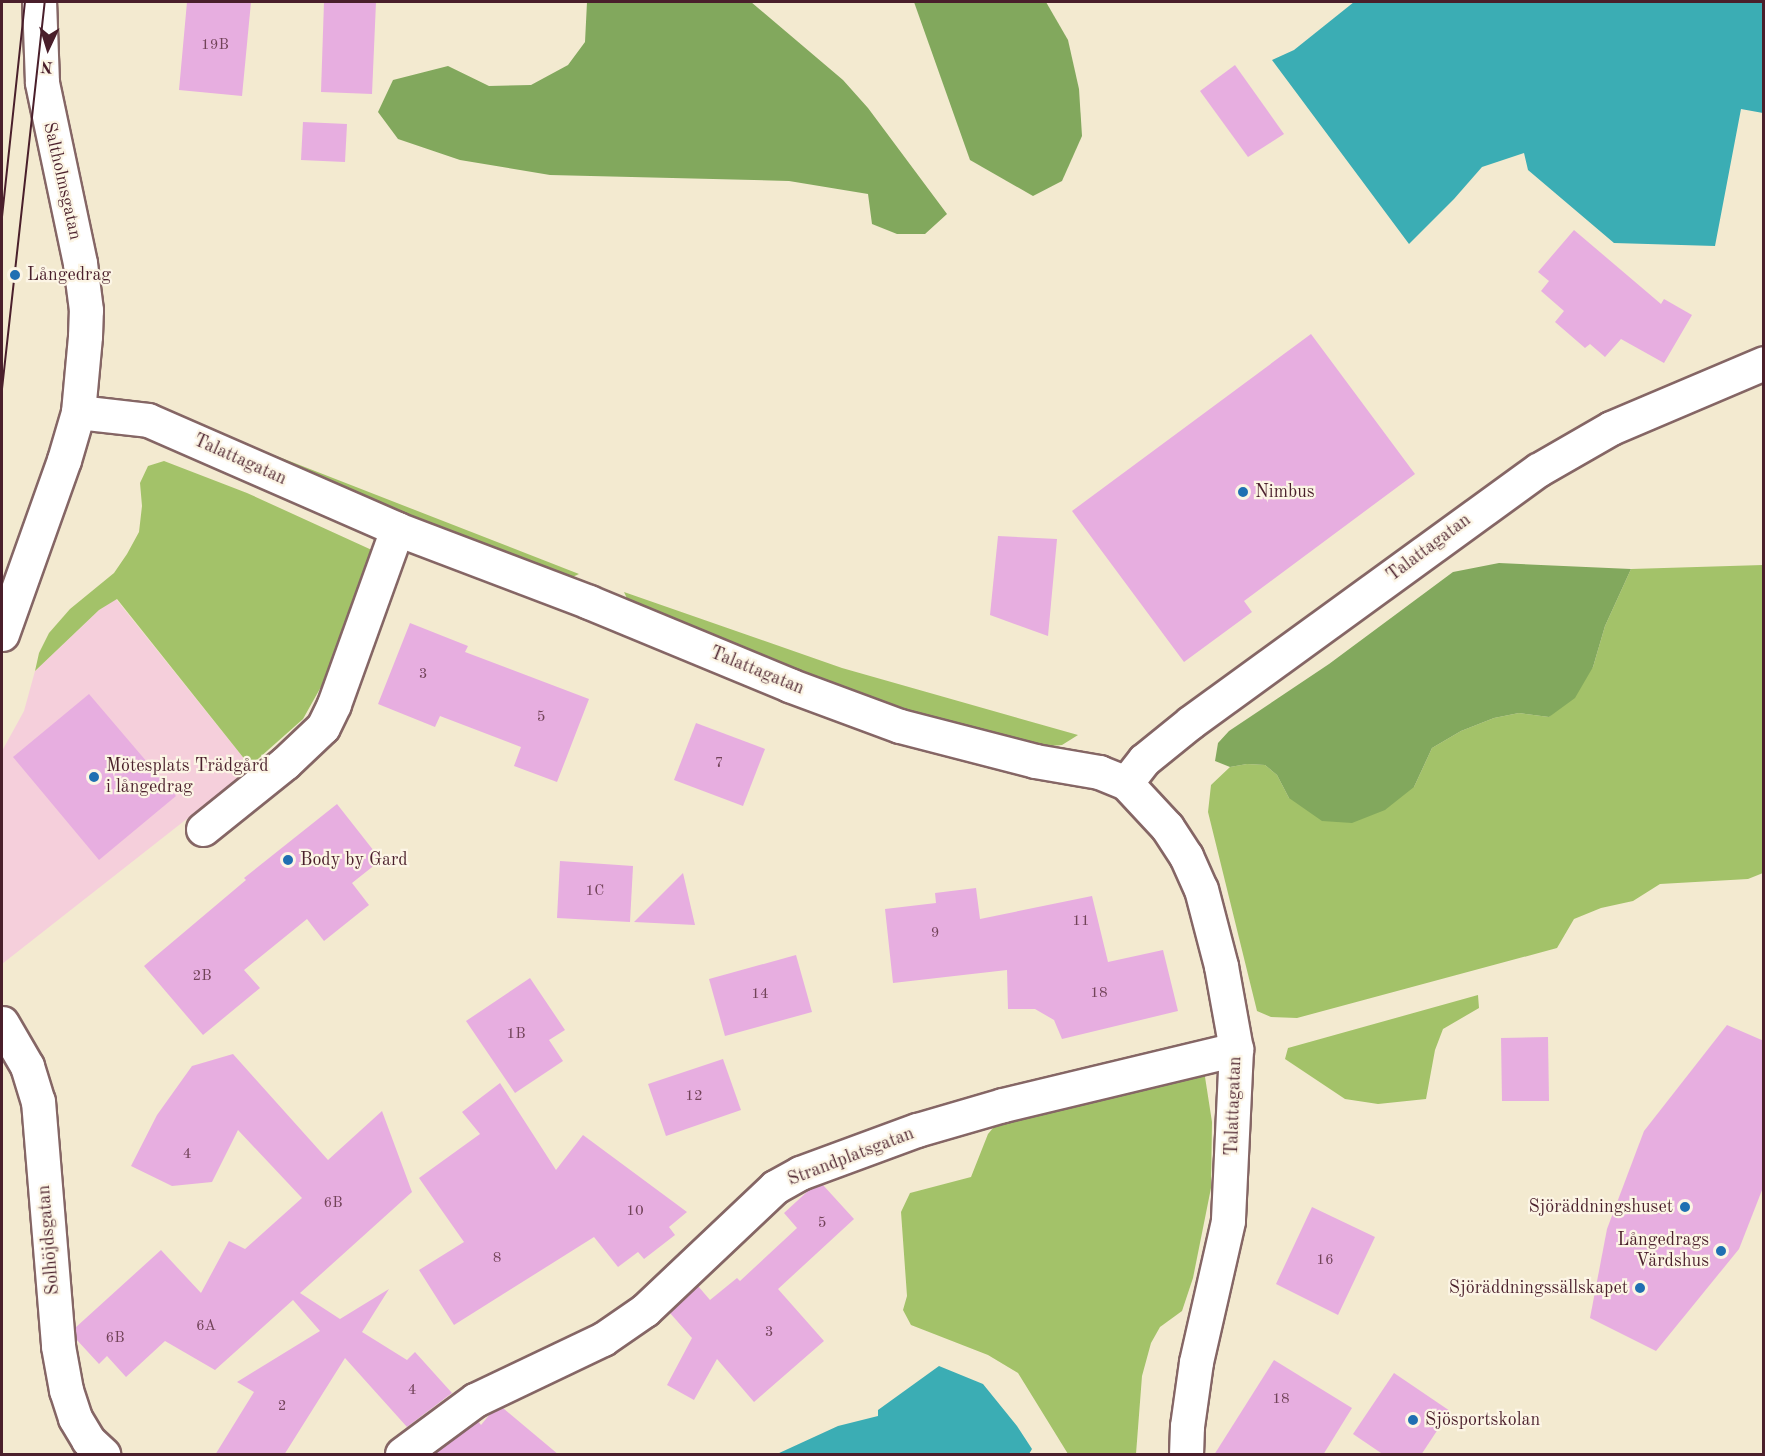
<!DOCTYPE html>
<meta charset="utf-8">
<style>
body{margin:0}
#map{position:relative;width:1765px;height:1456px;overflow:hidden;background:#f3ead0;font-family:"Old Standard TT",serif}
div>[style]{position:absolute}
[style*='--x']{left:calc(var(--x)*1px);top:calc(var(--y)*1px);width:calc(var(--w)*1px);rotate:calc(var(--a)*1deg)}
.built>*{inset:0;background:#f5cfdb}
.green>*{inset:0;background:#a3c269}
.forest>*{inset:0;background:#82a85d}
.water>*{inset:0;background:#3badb4}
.building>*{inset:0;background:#e7aee0}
.roads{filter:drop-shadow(2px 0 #856665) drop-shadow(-2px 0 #856665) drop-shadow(0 2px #856665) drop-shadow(0 -2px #856665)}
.minor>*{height:33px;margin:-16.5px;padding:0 16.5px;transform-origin:16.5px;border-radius:16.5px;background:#fff}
.tram>*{height:1.5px;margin:-0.75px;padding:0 0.75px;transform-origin:0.75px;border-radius:0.75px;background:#4a1f2b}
.dots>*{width:16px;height:16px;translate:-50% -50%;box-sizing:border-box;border:3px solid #fcf5e5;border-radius:50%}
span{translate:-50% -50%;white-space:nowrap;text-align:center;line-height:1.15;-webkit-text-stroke:4.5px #fcf5e5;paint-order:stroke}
.number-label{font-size:15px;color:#714358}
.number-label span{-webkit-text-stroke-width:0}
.street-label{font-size:18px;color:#4a1f2b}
.poi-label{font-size:18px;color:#4a1f2b}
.left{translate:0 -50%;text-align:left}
.right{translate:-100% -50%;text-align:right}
.frame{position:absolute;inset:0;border:3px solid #4a1f2b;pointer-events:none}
.north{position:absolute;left:18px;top:18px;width:60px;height:60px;-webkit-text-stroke:4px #fcf5e5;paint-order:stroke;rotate:184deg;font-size:16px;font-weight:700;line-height:24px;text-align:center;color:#4a1f2b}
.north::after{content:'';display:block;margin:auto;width:21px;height:27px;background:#4a1f2b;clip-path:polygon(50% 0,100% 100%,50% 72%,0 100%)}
</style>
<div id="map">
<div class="built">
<i style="clip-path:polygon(116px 599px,250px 766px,230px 785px,2px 964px,2px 751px,24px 711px,35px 671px,99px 610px)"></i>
</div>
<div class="green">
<i style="clip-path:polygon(274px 455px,579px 574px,562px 582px,278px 464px)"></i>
<i style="clip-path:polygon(164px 461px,247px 493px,374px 551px,327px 676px,303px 719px,250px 766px,117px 599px,99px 610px,35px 671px,39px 653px,49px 633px,70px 609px,114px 573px,127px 554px,139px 532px,142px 506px,140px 483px,148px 466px)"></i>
<i style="clip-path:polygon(1763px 565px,1763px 873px,1748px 879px,1660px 884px,1633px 901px,1601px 908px,1574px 919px,1557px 948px,1297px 1018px,1271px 1017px,1257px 1011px,1208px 812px,1211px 785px,1230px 767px,1247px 764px,1265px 765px,1277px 775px,1289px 798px,1414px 787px,1432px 748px,1461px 731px,1494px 718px,1519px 713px,1549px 717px,1593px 667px,1605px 626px,1631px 569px)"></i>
<i style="clip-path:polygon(624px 592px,842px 668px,1078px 735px,1062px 745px,1050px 746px,1029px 744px,954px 725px,797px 673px,630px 605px)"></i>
<i style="clip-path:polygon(1478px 995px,1479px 1008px,1443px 1029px,1435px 1050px,1426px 1099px,1378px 1104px,1345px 1099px,1285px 1059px,1288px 1048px)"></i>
<i style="clip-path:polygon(1203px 1064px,1212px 1122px,1211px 1188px,1193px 1278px,1182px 1311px,1160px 1327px,1151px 1343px,1142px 1376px,1136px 1454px,1068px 1454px,1018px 1373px,988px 1355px,911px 1325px,903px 1310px,907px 1296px,901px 1212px,910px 1193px,971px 1177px,988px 1134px,1003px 1116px)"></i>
</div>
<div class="forest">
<i style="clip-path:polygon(587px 2px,751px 2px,843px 80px,868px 108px,947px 214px,925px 234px,897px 234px,872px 224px,868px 194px,789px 181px,550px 175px,460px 160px,398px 139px,378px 112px,393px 80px,448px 66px,489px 86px,531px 85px,568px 65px,585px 42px)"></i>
<i style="clip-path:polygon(914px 2px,1046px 2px,1068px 40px,1079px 89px,1082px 136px,1062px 181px,1033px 196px,970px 160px)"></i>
<i style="clip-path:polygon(1499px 563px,1631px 569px,1605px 626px,1593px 667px,1575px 698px,1549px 717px,1519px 713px,1494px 718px,1461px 731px,1432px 748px,1414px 787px,1385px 810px,1352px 823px,1322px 821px,1289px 798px,1277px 775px,1265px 765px,1247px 764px,1230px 767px,1215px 761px,1218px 743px,1229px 731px,1329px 664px,1453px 572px)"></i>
</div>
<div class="water">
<i style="clip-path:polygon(1354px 2px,1763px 2px,1763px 113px,1741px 109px,1715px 246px,1614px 243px,1528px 170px,1524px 153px,1482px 167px,1454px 199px,1409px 244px,1272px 60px,1294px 50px)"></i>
<i style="clip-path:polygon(939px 1366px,983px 1384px,1017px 1426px,1032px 1449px,1029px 1454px,777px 1454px,838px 1426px,878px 1416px,878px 1410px)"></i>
</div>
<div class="building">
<i style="clip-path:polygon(187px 2px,251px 2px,242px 96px,179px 90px)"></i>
<i style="clip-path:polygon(324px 2px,376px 2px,372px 94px,321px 92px)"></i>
<i style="clip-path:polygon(1235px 65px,1284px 134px,1248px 157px,1200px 91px)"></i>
<i style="clip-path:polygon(303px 122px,347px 124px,345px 162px,301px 160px)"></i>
<i style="clip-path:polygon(1574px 230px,1661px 304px,1664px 299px,1692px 315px,1664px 363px,1621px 339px,1605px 357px,1590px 344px,1585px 348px,1555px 322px,1564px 311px,1541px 291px,1549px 281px,1538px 272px)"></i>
<i style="clip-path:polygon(1311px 334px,1415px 474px,1244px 601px,1252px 612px,1184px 662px,1072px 511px)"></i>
<i style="clip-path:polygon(998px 536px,1057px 539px,1048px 636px,990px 615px)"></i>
<i style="clip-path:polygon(410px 623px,468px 646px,465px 652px,589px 699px,557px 782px,514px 766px,521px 747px,440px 716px,435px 727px,378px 704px)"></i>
<i style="clip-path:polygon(89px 694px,176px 796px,99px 860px,13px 757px)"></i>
<i style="clip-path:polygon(696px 723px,765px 749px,743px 806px,674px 780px)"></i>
<i style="clip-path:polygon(337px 804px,381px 860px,352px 883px,369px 905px,324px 941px,307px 919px,244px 970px,260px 988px,203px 1035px,144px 966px,246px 880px,244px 878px)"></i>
<i style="clip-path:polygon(560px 861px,633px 866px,630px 922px,557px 918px)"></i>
<i style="clip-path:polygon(683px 873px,695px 925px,634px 922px)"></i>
<i style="clip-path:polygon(976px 888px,980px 919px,1092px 896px,1108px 962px,1163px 950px,1178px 1011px,1062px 1039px,1054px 1020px,1035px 1009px,1008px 1009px,1007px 970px,893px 983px,885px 909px,936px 903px,935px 893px)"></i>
<i style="clip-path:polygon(796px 955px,812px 1012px,725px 1036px,709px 979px)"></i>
<i style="clip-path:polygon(530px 978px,565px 1030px,549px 1040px,563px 1061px,515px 1093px,466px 1021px)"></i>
<i style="clip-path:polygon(1727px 1025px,1764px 1041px,1764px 1185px,1739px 1249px,1656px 1351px,1590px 1318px,1607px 1229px,1644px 1131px)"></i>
<i style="clip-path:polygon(1548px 1037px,1549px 1101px,1502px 1101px,1501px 1038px)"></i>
<i style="clip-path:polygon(233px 1054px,328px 1160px,382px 1111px,412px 1192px,300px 1293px,340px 1319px,389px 1289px,362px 1332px,407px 1360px,415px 1352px,452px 1393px,407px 1427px,345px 1358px,284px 1455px,215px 1455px,254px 1392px,237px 1382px,320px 1331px,293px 1300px,215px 1370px,165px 1341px,126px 1377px,107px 1356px,99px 1364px,76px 1339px,75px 1328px,161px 1250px,201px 1293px,229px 1241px,245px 1249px,302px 1198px,238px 1130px,212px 1182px,172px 1186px,131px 1166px,157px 1115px,192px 1066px)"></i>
<i style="clip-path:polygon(723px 1059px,741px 1110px,666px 1136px,648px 1084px)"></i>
<i style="clip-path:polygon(500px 1083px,556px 1170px,583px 1135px,687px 1212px,669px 1227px,675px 1235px,644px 1259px,638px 1252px,618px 1267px,594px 1237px,454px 1325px,419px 1270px,464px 1242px,419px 1178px,480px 1134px,462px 1112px)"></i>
<i style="clip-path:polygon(823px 1185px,854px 1219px,778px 1289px,824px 1341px,754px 1402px,717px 1359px,694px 1400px,667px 1385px,692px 1338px,670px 1313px,698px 1286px,710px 1300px,737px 1278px,740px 1281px,797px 1228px,784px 1213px,809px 1190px)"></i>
<i style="clip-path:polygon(1312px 1207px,1375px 1237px,1338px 1315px,1276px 1284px)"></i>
<i style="clip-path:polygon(1274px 1360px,1352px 1408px,1323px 1455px,1214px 1455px)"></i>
<i style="clip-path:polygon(1394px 1373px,1450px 1411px,1421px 1455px,1384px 1455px,1353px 1434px)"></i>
<i style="clip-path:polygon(503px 1408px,559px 1455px,433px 1455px,478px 1421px,481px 1425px,490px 1414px)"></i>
</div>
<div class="roads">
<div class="minor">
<i style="--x:78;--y:412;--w:70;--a:6.5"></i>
<i style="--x:148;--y:420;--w:272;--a:23.6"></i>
<i style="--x:397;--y:529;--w:205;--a:20.8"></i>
<i style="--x:589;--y:602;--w:217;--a:22.5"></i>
<i style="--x:789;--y:685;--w:118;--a:20.3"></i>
<i style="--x:900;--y:726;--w:139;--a:14.5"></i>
<i style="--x:1035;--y:761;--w:65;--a:9.8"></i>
<i style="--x:1099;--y:772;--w:29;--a:22"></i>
<i style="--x:1126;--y:783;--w:60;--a:47"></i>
<i style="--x:1167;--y:827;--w:35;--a:57"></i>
<i style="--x:1186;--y:856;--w:36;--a:66"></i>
<i style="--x:1201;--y:889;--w:80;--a:75.4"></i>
<i style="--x:1221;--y:966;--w:84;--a:79.8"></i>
<i style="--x:1236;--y:1049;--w:172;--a:92.7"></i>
<i style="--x:1228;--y:1221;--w:145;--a:102.8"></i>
<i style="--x:1196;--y:1362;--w:65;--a:98"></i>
<i style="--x:1187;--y:1426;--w:28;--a:92"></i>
<i style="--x:2;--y:634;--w:185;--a:-70.4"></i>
<i style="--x:64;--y:460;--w:50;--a:-73.7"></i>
<i style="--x:78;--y:412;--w:76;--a:-84.7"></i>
<i style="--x:85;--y:336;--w:26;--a:-88"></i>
<i style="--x:86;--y:310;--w:47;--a:-97.3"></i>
<i style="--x:80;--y:263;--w:185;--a:-101.9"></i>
<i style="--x:42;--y:82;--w:80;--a:-92.1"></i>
<i style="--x:1126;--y:783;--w:29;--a:-52"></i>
<i style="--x:1144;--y:760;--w:60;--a:-39"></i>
<i style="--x:1191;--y:722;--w:429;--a:-36"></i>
<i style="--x:1538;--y:470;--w:84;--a:-29.9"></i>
<i style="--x:1611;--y:428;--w:166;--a:-23"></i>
<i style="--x:203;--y:829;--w:105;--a:-38.8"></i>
<i style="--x:285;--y:763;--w:52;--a:-43.5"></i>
<i style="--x:323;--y:727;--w:25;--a:-64"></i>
<i style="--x:334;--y:704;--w:186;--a:-70.2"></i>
<i style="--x:2;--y:1023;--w:50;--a:59.8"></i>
<i style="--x:27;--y:1066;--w:37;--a:73"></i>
<i style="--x:38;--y:1101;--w:246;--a:85.3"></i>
<i style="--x:58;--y:1346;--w:45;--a:79.7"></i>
<i style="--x:66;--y:1390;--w:29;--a:72"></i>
<i style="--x:75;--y:1418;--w:26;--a:59"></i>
<i style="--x:88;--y:1440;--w:21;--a:43"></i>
<i style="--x:402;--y:1454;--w:91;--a:-36.5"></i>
<i style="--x:475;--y:1400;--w:142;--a:-25.5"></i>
<i style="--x:603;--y:1339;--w:51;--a:-34.6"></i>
<i style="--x:645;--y:1310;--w:179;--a:-43.4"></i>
<i style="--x:775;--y:1187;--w:29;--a:-29"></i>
<i style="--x:800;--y:1173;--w:125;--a:-20.2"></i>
<i style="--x:917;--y:1130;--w:90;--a:-16.2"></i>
<i style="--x:1003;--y:1105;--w:240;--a:-13.5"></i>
</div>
</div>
<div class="tram">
<i style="--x:2;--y:217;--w:216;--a:-83.9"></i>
<i style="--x:2;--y:389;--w:389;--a:-83.7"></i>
</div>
<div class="dots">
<i style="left:15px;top:275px;background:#1f6fb2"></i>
<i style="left:1243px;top:492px;background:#1f6fb2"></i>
<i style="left:94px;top:777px;background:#1f6fb2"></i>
<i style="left:288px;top:860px;background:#1f6fb2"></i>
<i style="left:1685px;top:1207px;background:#1f6fb2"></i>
<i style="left:1721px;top:1251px;background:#1f6fb2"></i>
<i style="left:1640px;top:1288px;background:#1f6fb2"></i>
<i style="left:1413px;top:1420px;background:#1f6fb2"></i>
</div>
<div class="number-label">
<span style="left:215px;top:46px">19B</span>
<span style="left:423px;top:675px">3</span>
<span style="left:541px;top:718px">5</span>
<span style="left:719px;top:764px">7</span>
<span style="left:595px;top:892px">1C</span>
<span style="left:1081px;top:922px">11</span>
<span style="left:935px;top:934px">9</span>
<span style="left:202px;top:977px">2B</span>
<span style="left:1099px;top:994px">18</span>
<span style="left:760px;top:995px">14</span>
<span style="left:516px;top:1035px">1B</span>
<span style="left:694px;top:1097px">12</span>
<span style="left:187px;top:1155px">4</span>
<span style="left:333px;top:1204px">6B</span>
<span style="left:635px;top:1212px">10</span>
<span style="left:822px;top:1224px">5</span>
<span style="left:497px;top:1259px">8</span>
<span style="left:1325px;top:1261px">16</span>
<span style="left:206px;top:1327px">6A</span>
<span style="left:769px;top:1333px">3</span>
<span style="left:115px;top:1339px">6B</span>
<span style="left:412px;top:1391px">4</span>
<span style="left:1281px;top:1400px">18</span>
<span style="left:282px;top:1407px">2</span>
</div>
<div class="street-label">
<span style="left:62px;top:181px;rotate:77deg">Saltholmsgatan</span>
<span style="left:240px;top:460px;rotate:24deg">Talattagatan</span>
<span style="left:1429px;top:548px;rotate:-37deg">Talattagatan</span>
<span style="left:757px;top:671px;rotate:22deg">Talattagatan</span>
<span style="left:1234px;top:1106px;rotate:-88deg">Talattagatan</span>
<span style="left:851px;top:1157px;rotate:-21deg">Strandplatsgatan</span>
<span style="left:49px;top:1240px;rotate:-95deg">Solhöjdsgatan</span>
</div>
<div class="poi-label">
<span class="left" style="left:27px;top:275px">Långedrag</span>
<span class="left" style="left:1255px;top:492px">Nimbus</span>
<span class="left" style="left:106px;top:777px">Mötesplats Trädgård<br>i långedrag</span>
<span class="left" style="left:300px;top:860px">Body by Gard</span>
<span class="right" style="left:1673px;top:1207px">Sjöräddningshuset</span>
<span class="right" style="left:1709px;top:1251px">Långedrags<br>Värdshus</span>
<span class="right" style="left:1628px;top:1288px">Sjöräddningssällskapet</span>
<span class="left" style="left:1425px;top:1420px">Sjösportskolan</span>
</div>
<div class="frame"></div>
<div class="north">N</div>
</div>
